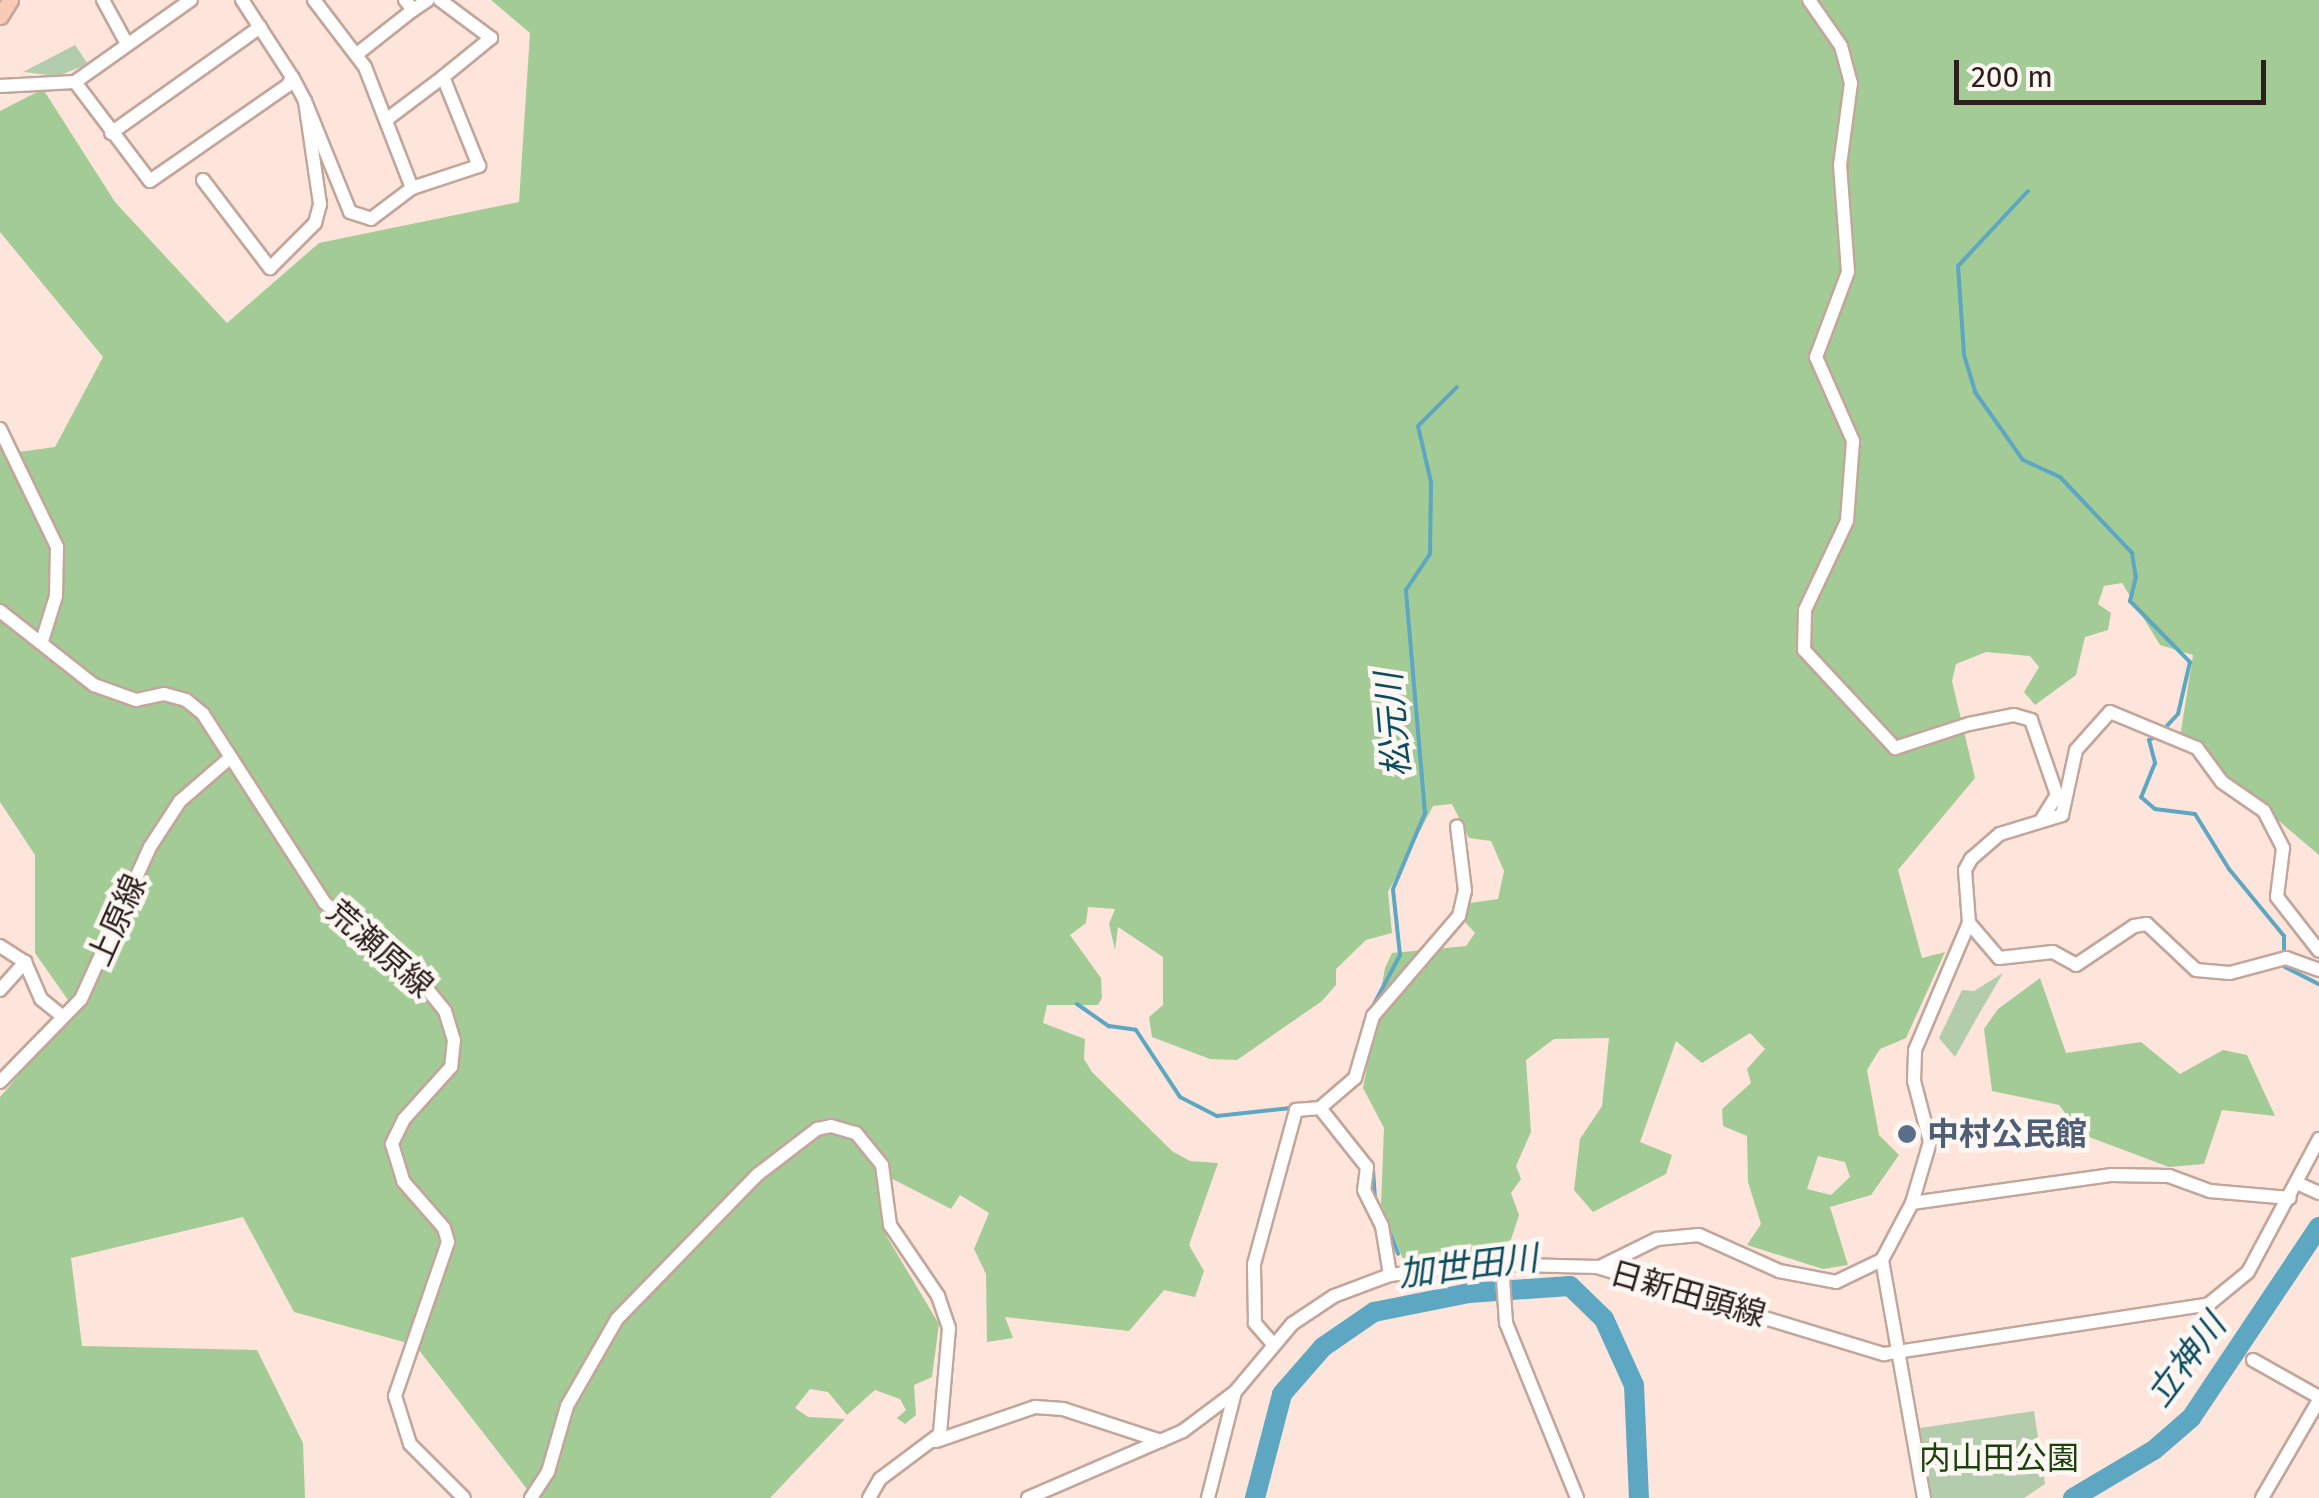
<!DOCTYPE html>
<meta charset="utf-8">
<style>
body{margin:0}
#map{position:relative;width:2319px;height:1498px;overflow:hidden;background:#fee5db;font-family:"Fira Sans","Noto Sans JP",sans-serif}
div>[style]{position:absolute}
[style*='--x']{left:calc(var(--x)*1px);top:calc(var(--y)*1px);width:calc(var(--w)*1px);rotate:calc(var(--a)*1deg)}
.green>*{inset:0;background:#b3ccac}
.forest>*{inset:0;background:#a3cb96}
.stream>*{height:4px;margin:-2px;padding:0 2px;transform-origin:2px;border-radius:2px;background:#5da7c2}
.river>*{height:20px;margin:-10px;padding:0 10px;transform-origin:10px;border-radius:10px;background:#5da7c2}
.roads{filter:drop-shadow(2px 0 #c3a69b) drop-shadow(-2px 0 #c3a69b) drop-shadow(0 2px #c3a69b) drop-shadow(0 -2px #c3a69b)}
.minor>*{height:12px;margin:-6px;padding:0 6px;transform-origin:6px;border-radius:6px;background:#fff}
.major>*{height:15px;margin:-7.5px;padding:0 7.5px;transform-origin:7.5px;border-radius:7.5px;background:#f8cbb5}
.dots>*{width:28px;height:28px;translate:-50% -50%;box-sizing:border-box;border:5px solid #fdf7f4;border-radius:50%}
span{translate:-50% -50%;white-space:nowrap;text-align:center;line-height:1.15;-webkit-text-stroke:9px #fdf7f4;paint-order:stroke}
.street-label{font-size:32px;color:#2b201b}
.service-label{font-size:32px;color:#4e5e75;font-weight:700}
.left{translate:0 -50%;text-align:left}
.park-label{font-size:32px;color:#1b410c}
.water-label{font-size:35px;color:#0b4d60;font-style:italic}
.scale{position:absolute;left:1954px;top:60px;width:312px;height:45px;box-sizing:border-box;border:5px solid #2b201b;border-top:0;padding-left:12px;font-size:30px;line-height:35px;white-space:nowrap;color:#2b201b;-webkit-text-stroke:8px #fdf7f4;paint-order:stroke}
</style>
<div id="map">
<div class="green">
<i style="clip-path:polygon(75px 45px,88px 64px,58px 76px,23px 72px)"></i>
<i style="clip-path:polygon(2003px 973px,1975px 1021px,1955px 1057px,1939px 1038px,1962px 990px,1974px 991px)"></i>
<i style="clip-path:polygon(2034px 1411px,2045px 1484px,2024px 1498px,1932px 1498px,1920px 1428px)"></i>
</div>
<div class="forest">
<i style="clip-path:polygon(evenodd,491px 0,2319px 0,2319px 855px,2180px 737px,2193px 655px,2160px 645px,2122px 583px,2104px 586px,2098px 604px,2111px 613px,2108px 630px,2085px 637px,2076px 675px,2035px 705px,2024px 692px,2039px 667px,2030px 656px,1986px 652px,1956px 664px,1952px 681px,1975px 778px,1898px 870px,1922px 958px,1945px 952px,1906px 1038px,1880px 1049px,1867px 1070px,1879px 1135px,1899px 1155px,1871px 1195px,1830px 1207px,1848px 1265px,1823px 1269px,1747px 1245px,1761px 1224px,1748px 1182px,1747px 1136px,1723px 1126px,1722px 1109px,1751px 1083px,1747px 1069px,1765px 1049px,1750px 1033px,1702px 1063px,1676px 1041px,1640px 1142px,1672px 1155px,1666px 1174px,1593px 1212px,1574px 1190px,1580px 1139px,1602px 1106px,1609px 1038px,1554px 1039px,1526px 1060px,1531px 1132px,1516px 1166px,1521px 1179px,1511px 1193px,1519px 1215px,1507px 1252px,1499px 1259px,1406px 1267px,1381px 1204px,1384px 1128px,1363px 1088px,1385px 968px,1392px 953px,1466px 946px,1475px 933px,1464px 921px,1470px 903px,1498px 899px,1504px 871px,1491px 841px,1469px 838px,1452px 804px,1433px 806px,1388px 892px,1392px 933px,1366px 940px,1336px 969px,1336px 985px,1322px 1001px,1237px 1060px,1210px 1059px,1152px 1037px,1149px 1017px,1163px 1005px,1163px 957px,1118px 927px,1115px 950px,1109px 924px,1115px 909px,1088px 907px,1086px 923px,1070px 935px,1101px 978px,1102px 998px,1098px 1005px,1047px 1005px,1043px 1023px,1085px 1039px,1084px 1059px,1092px 1072px,1172px 1151px,1190px 1161px,1218px 1163px,1189px 1245px,1204px 1271px,1195px 1297px,1164px 1290px,1129px 1331px,1005px 1317px,1013px 1338px,987px 1342px,986px 1274px,974px 1249px,989px 1213px,960px 1195px,951px 1209px,875px 1170px,887px 1237px,939px 1324px,932px 1377px,914px 1385px,916px 1415px,905px 1424px,897px 1418px,906px 1410px,900px 1399px,875px 1390px,847px 1415px,828px 1392px,810px 1389px,795px 1408px,808px 1417px,845px 1419px,770px 1498px,534px 1498px,415px 1345px,294px 1312px,243px 1217px,71px 1258px,82px 1346px,257px 1350px,303px 1443px,305px 1498px,0 1498px,0 1097px,75px 1010px,35px 953px,35px 855px,0 802px,0 436px,19px 452px,55px 447px,103px 357px,0 232px,0 111px,43px 89px,115px 202px,227px 323px,319px 243px,519px 202px,530px 33px,491px 0,1818px 1156px,1845px 1162px,1850px 1177px,1831px 1195px,1807px 1189px,1818px 1156px)"></i>
<i style="clip-path:polygon(2040px 978px,2066px 1053px,2141px 1042px,2180px 1074px,2223px 1050px,2247px 1055px,2275px 1116px,2222px 1110px,2204px 1164px,2169px 1167px,2081px 1134px,2059px 1105px,1992px 1091px,1984px 1029px,1998px 1009px)"></i>
</div>
<div class="stream">
<i style="--x:2028;--y:191;--w:103;--a:133"></i>
<i style="--x:1958;--y:266;--w:89;--a:86.1"></i>
<i style="--x:1964;--y:355;--w:39;--a:73"></i>
<i style="--x:1975;--y:392;--w:83;--a:54.8"></i>
<i style="--x:2023;--y:460;--w:41;--a:24.7"></i>
<i style="--x:2060;--y:477;--w:105;--a:46.5"></i>
<i style="--x:2132;--y:553;--w:24;--a:81"></i>
<i style="--x:2136;--y:577;--w:25;--a:104"></i>
<i style="--x:2130;--y:601;--w:86;--a:45.5"></i>
<i style="--x:2190;--y:662;--w:53;--a:103"></i>
<i style="--x:2178;--y:714;--w:16;--a:133"></i>
<i style="--x:2157;--y:736;--w:9;--a:153"></i>
<i style="--x:2149;--y:740;--w:24;--a:75"></i>
<i style="--x:2155;--y:763;--w:37;--a:112"></i>
<i style="--x:2141;--y:797;--w:18;--a:41"></i>
<i style="--x:2155;--y:809;--w:40;--a:7.1"></i>
<i style="--x:2195;--y:814;--w:65;--a:58.3"></i>
<i style="--x:2229;--y:869;--w:87;--a:50.6"></i>
<i style="--x:2284;--y:936;--w:17;--a:90"></i>
<i style="--x:2285;--y:967;--w:38;--a:27"></i>
<i style="--x:1077;--y:1004;--w:39;--a:35"></i>
<i style="--x:1109;--y:1026;--w:27;--a:8"></i>
<i style="--x:1136;--y:1030;--w:80;--a:56.7"></i>
<i style="--x:1180;--y:1097;--w:42;--a:27.2"></i>
<i style="--x:1217;--y:1116;--w:74;--a:-6.2"></i>
<i style="--x:1364;--y:1023;--w:77;--a:-62.1"></i>
<i style="--x:1400;--y:955;--w:66;--a:-96.1"></i>
<i style="--x:1393;--y:889;--w:82;--a:-67.2"></i>
<i style="--x:1425;--y:813;--w:224;--a:-94.9"></i>
<i style="--x:1406;--y:590;--w:43;--a:-56.3"></i>
<i style="--x:1430;--y:554;--w:72;--a:-89.2"></i>
<i style="--x:1431;--y:482;--w:57;--a:-103.1"></i>
<i style="--x:1418;--y:426;--w:55;--a:-45"></i>
<i style="--x:1351;--y:1137;--w:26;--a:51"></i>
<i style="--x:1373;--y:1170;--w:30;--a:86"></i>
<i style="--x:1386;--y:1222;--w:34;--a:69"></i>
</div>
<div class="river">
<i style="--x:1255;--y:1498;--w:107;--a:-75.4"></i>
<i style="--x:1282;--y:1394;--w:62;--a:-48.9"></i>
<i style="--x:1323;--y:1347;--w:62;--a:-34.5"></i>
<i style="--x:1374;--y:1312;--w:97;--a:-11.3"></i>
<i style="--x:1469;--y:1293;--w:101;--a:-4"></i>
<i style="--x:1570;--y:1286;--w:47;--a:44.1"></i>
<i style="--x:1604;--y:1319;--w:72;--a:65.6"></i>
<i style="--x:1634;--y:1385;--w:113;--a:87.5"></i>
<i style="--x:2073;--y:1498;--w:94;--a:-30.7"></i>
<i style="--x:2154;--y:1450;--w:49;--a:-40.9"></i>
<i style="--x:2191;--y:1418;--w:230;--a:-56.2"></i>
</div>
<div class="roads">
<div class="minor">
<i style="--x:103;--y:0;--w:50;--a:61.4"></i>
<i style="--x:314;--y:0;--w:84;--a:52.7"></i>
<i style="--x:365;--y:67;--w:130;--a:68.8"></i>
<i style="--x:405;--y:0;--w:13;--a:51"></i>
<i style="--x:413;--y:10;--w:18;--a:-34"></i>
<i style="--x:1809;--y:0;--w:56;--a:55.2"></i>
<i style="--x:1841;--y:46;--w:38;--a:75"></i>
<i style="--x:1851;--y:83;--w:83;--a:97.6"></i>
<i style="--x:1840;--y:165;--w:107;--a:85.7"></i>
<i style="--x:1848;--y:272;--w:91;--a:110.6"></i>
<i style="--x:1816;--y:357;--w:92;--a:66.2"></i>
<i style="--x:1853;--y:441;--w:80;--a:94.3"></i>
<i style="--x:1847;--y:521;--w:98;--a:115.3"></i>
<i style="--x:1805;--y:610;--w:40;--a:91.4"></i>
<i style="--x:1804;--y:650;--w:134;--a:47.1"></i>
<i style="--x:1895;--y:748;--w:78;--a:-18"></i>
<i style="--x:1969;--y:724;--w:46;--a:-11.3"></i>
<i style="--x:2014;--y:715;--w:18;--a:16"></i>
<i style="--x:2031;--y:720;--w:79;--a:70.9"></i>
<i style="--x:2057;--y:795;--w:28;--a:122"></i>
<i style="--x:357;--y:54;--w:71;--a:-38.2"></i>
<i style="--x:75;--y:82;--w:124;--a:52.9"></i>
<i style="--x:150;--y:181;--w:168;--a:-34.8"></i>
<i style="--x:288;--y:85;--w:9;--a:-63"></i>
<i style="--x:292;--y:77;--w:92;--a:-123"></i>
<i style="--x:0;--y:86;--w:75;--a:-3.1"></i>
<i style="--x:75;--y:82;--w:142;--a:-35.3"></i>
<i style="--x:305;--y:101;--w:120;--a:67.9"></i>
<i style="--x:350;--y:212;--w:22;--a:18"></i>
<i style="--x:371;--y:219;--w:51;--a:-37.1"></i>
<i style="--x:412;--y:188;--w:71;--a:-18.2"></i>
<i style="--x:479;--y:166;--w:96;--a:-112"></i>
<i style="--x:443;--y:77;--w:62;--a:-39.1"></i>
<i style="--x:491;--y:38;--w:64;--a:-143.3"></i>
<i style="--x:386;--y:120;--w:71;--a:-37"></i>
<i style="--x:111;--y:133;--w:183;--a:-35.4"></i>
<i style="--x:203;--y:180;--w:111;--a:52.7"></i>
<i style="--x:270;--y:268;--w:64;--a:-45"></i>
<i style="--x:315;--y:223;--w:20;--a:-75"></i>
<i style="--x:320;--y:204;--w:104;--a:-98.3"></i>
<i style="--x:305;--y:101;--w:27;--a:-118"></i>
<i style="--x:0;--y:429;--w:131;--a:64.2"></i>
<i style="--x:57;--y:547;--w:49;--a:91.2"></i>
<i style="--x:56;--y:596;--w:47;--a:107.3"></i>
<i style="--x:0;--y:611;--w:120;--a:38.2"></i>
<i style="--x:94;--y:685;--w:45;--a:19.7"></i>
<i style="--x:136;--y:700;--w:29;--a:-12"></i>
<i style="--x:164;--y:694;--w:23;--a:15"></i>
<i style="--x:186;--y:700;--w:22;--a:39"></i>
<i style="--x:203;--y:714;--w:224;--a:57.2"></i>
<i style="--x:324;--y:902;--w:57;--a:42.1"></i>
<i style="--x:366;--y:940;--w:54;--a:32.8"></i>
<i style="--x:411;--y:969;--w:54;--a:51"></i>
<i style="--x:445;--y:1011;--w:30;--a:73"></i>
<i style="--x:454;--y:1040;--w:27;--a:96"></i>
<i style="--x:451;--y:1067;--w:70;--a:132.1"></i>
<i style="--x:404;--y:1119;--w:28;--a:116"></i>
<i style="--x:392;--y:1144;--w:39;--a:73"></i>
<i style="--x:403;--y:1181;--w:62;--a:48.9"></i>
<i style="--x:444;--y:1228;--w:15;--a:74"></i>
<i style="--x:448;--y:1242;--w:163;--a:109"></i>
<i style="--x:395;--y:1396;--w:50;--a:72.6"></i>
<i style="--x:410;--y:1444;--w:76;--a:45"></i>
<i style="--x:1969;--y:923;--w:46;--a:49.4"></i>
<i style="--x:1999;--y:958;--w:54;--a:-6.3"></i>
<i style="--x:2053;--y:952;--w:26;--a:29"></i>
<i style="--x:2076;--y:965;--w:70;--a:-33.9"></i>
<i style="--x:2134;--y:926;--w:13;--a:-9"></i>
<i style="--x:2147;--y:924;--w:67;--a:43.2"></i>
<i style="--x:2196;--y:970;--w:34;--a:5"></i>
<i style="--x:2230;--y:973;--w:58;--a:-15"></i>
<i style="--x:2286;--y:958;--w:35;--a:20"></i>
<i style="--x:0;--y:946;--w:30;--a:33"></i>
<i style="--x:25;--y:962;--w:40;--a:66.6"></i>
<i style="--x:41;--y:999;--w:28;--a:39"></i>
<i style="--x:0;--y:990;--w:38;--a:-48"></i>
<i style="--x:0;--y:1082;--w:116;--a:-45.7"></i>
<i style="--x:81;--y:999;--w:167;--a:-65.6"></i>
<i style="--x:150;--y:847;--w:55;--a:-56.9"></i>
<i style="--x:180;--y:801;--w:67;--a:-40.8"></i>
<i style="--x:1320;--y:1108;--w:75;--a:51.5"></i>
<i style="--x:1367;--y:1167;--w:23;--a:97"></i>
<i style="--x:1364;--y:1190;--w:40;--a:63.4"></i>
<i style="--x:1382;--y:1226;--w:50;--a:80.7"></i>
<i style="--x:2299;--y:1184;--w:22;--a:24"></i>
<i style="--x:1912;--y:1203;--w:202;--a:-8"></i>
<i style="--x:2112;--y:1175;--w:57;--a:1"></i>
<i style="--x:2169;--y:1176;--w:44;--a:20.1"></i>
<i style="--x:2210;--y:1191;--w:80;--a:5"></i>
<i style="--x:1502;--y:1264;--w:59;--a:86.1"></i>
<i style="--x:1506;--y:1323;--w:189;--a:67.9"></i>
<i style="--x:1600;--y:1267;--w:64;--a:-26.2"></i>
<i style="--x:1657;--y:1239;--w:42;--a:-5.4"></i>
<i style="--x:1699;--y:1235;--w:88;--a:24.2"></i>
<i style="--x:1779;--y:1271;--w:58;--a:10.9"></i>
<i style="--x:1836;--y:1282;--w:51;--a:-25.6"></i>
<i style="--x:1273;--y:1344;--w:28;--a:-131"></i>
<i style="--x:1255;--y:1323;--w:59;--a:-91"></i>
<i style="--x:1254;--y:1264;--w:160;--a:-74.7"></i>
<i style="--x:1296;--y:1110;--w:24;--a:-5"></i>
<i style="--x:1320;--y:1108;--w:46;--a:-40.6"></i>
<i style="--x:1355;--y:1078;--w:65;--a:-73.8"></i>
<i style="--x:1373;--y:1016;--w:132;--a:-49.3"></i>
<i style="--x:1459;--y:916;--w:26;--a:-77"></i>
<i style="--x:1465;--y:891;--w:65;--a:-97"></i>
<i style="--x:2253;--y:1360;--w:76;--a:29.3"></i>
<i style="--x:936;--y:1441;--w:105;--a:-19"></i>
<i style="--x:1035;--y:1407;--w:28;--a:4"></i>
<i style="--x:1063;--y:1409;--w:103;--a:18.1"></i>
<i style="--x:531;--y:1498;--w:31;--a:-57"></i>
<i style="--x:548;--y:1472;--w:69;--a:-73.9"></i>
<i style="--x:567;--y:1406;--w:100;--a:-60.1"></i>
<i style="--x:617;--y:1319;--w:201;--a:-45.8"></i>
<i style="--x:757;--y:1175;--w:76;--a:-37.5"></i>
<i style="--x:817;--y:1129;--w:14;--a:-12"></i>
<i style="--x:831;--y:1126;--w:26;--a:16"></i>
<i style="--x:856;--y:1133;--w:41;--a:50.9"></i>
<i style="--x:882;--y:1165;--w:61;--a:82.4"></i>
<i style="--x:890;--y:1225;--w:86;--a:55.9"></i>
<i style="--x:938;--y:1296;--w:34;--a:71"></i>
<i style="--x:949;--y:1328;--w:106;--a:94.9"></i>
<i style="--x:940;--y:1434;--w:75;--a:143.1"></i>
<i style="--x:880;--y:1479;--w:22;--a:120"></i>
<i style="--x:1028;--y:1498;--w:169;--a:-23.4"></i>
<i style="--x:1183;--y:1431;--w:65;--a:-36.9"></i>
<i style="--x:1235;--y:1392;--w:89;--a:-50"></i>
<i style="--x:1292;--y:1324;--w:50;--a:-33.7"></i>
<i style="--x:1334;--y:1296;--w:60;--a:-20.6"></i>
<i style="--x:1390;--y:1275;--w:92;--a:-6.9"></i>
<i style="--x:1481;--y:1264;--w:116;--a:1.5"></i>
<i style="--x:1597;--y:1267;--w:300;--a:16.9"></i>
<i style="--x:1884;--y:1354;--w:329;--a:-8.7"></i>
<i style="--x:2209;--y:1304;--w:50;--a:-39.4"></i>
<i style="--x:2248;--y:1272;--w:151;--a:-61.9"></i>
<i style="--x:1208;--y:1498;--w:109;--a:-75.7"></i>
<i style="--x:1924;--y:1498;--w:242;--a:-100"></i>
<i style="--x:1882;--y:1260;--w:64;--a:-62.2"></i>
<i style="--x:1912;--y:1203;--w:64;--a:-73.6"></i>
<i style="--x:1930;--y:1142;--w:63;--a:-104.7"></i>
<i style="--x:1914;--y:1081;--w:31;--a:-88"></i>
<i style="--x:1915;--y:1050;--w:138;--a:-67"></i>
<i style="--x:1969;--y:923;--w:53;--a:-94.3"></i>
<i style="--x:1965;--y:870;--w:13;--a:-61"></i>
<i style="--x:1971;--y:859;--w:38;--a:-41"></i>
<i style="--x:2000;--y:834;--w:65;--a:-17"></i>
<i style="--x:2062;--y:815;--w:66;--a:-77.8"></i>
<i style="--x:2076;--y:750;--w:51;--a:-48.2"></i>
<i style="--x:2110;--y:712;--w:94;--a:22.5"></i>
<i style="--x:2197;--y:748;--w:42;--a:53.7"></i>
<i style="--x:2222;--y:782;--w:51;--a:34.6"></i>
<i style="--x:2264;--y:811;--w:42;--a:62.8"></i>
<i style="--x:2283;--y:848;--w:49;--a:97"></i>
<i style="--x:2277;--y:897;--w:68;--a:52.1"></i>
<i style="--x:2262;--y:1498;--w:113;--a:-59.8"></i>
</div>
<div class="major">
<i style="--x:0;--y:16;--w:19;--a:-58"></i>
</div>
</div>
<div class="dots">
<i style="left:1907px;top:1134px;background:#5c6f8a"></i>
</div>
<div class="street-label">
<span style="left:117px;top:920px;rotate:-66deg">上原線</span>
<span style="left:380px;top:949px;rotate:41deg">荒瀬原線</span>
<span style="left:1688px;top:1294px;rotate:16deg">日新田頭線</span>
</div>
<div class="service-label">
<span class="left" style="left:1927px;top:1134px">中村公民館</span>
</div>
<div class="park-label">
<span style="left:1999px;top:1458px">内山田公園</span>
</div>
<div class="water-label">
<span style="left:1393px;top:725px;rotate:-95deg">松元川</span>
<span style="left:1468px;top:1266px;rotate:-7deg">加世田川</span>
<span style="left:2186px;top:1360px;rotate:-53deg">立神川</span>
</div>
<div class="scale">200 m</div>
</div>
